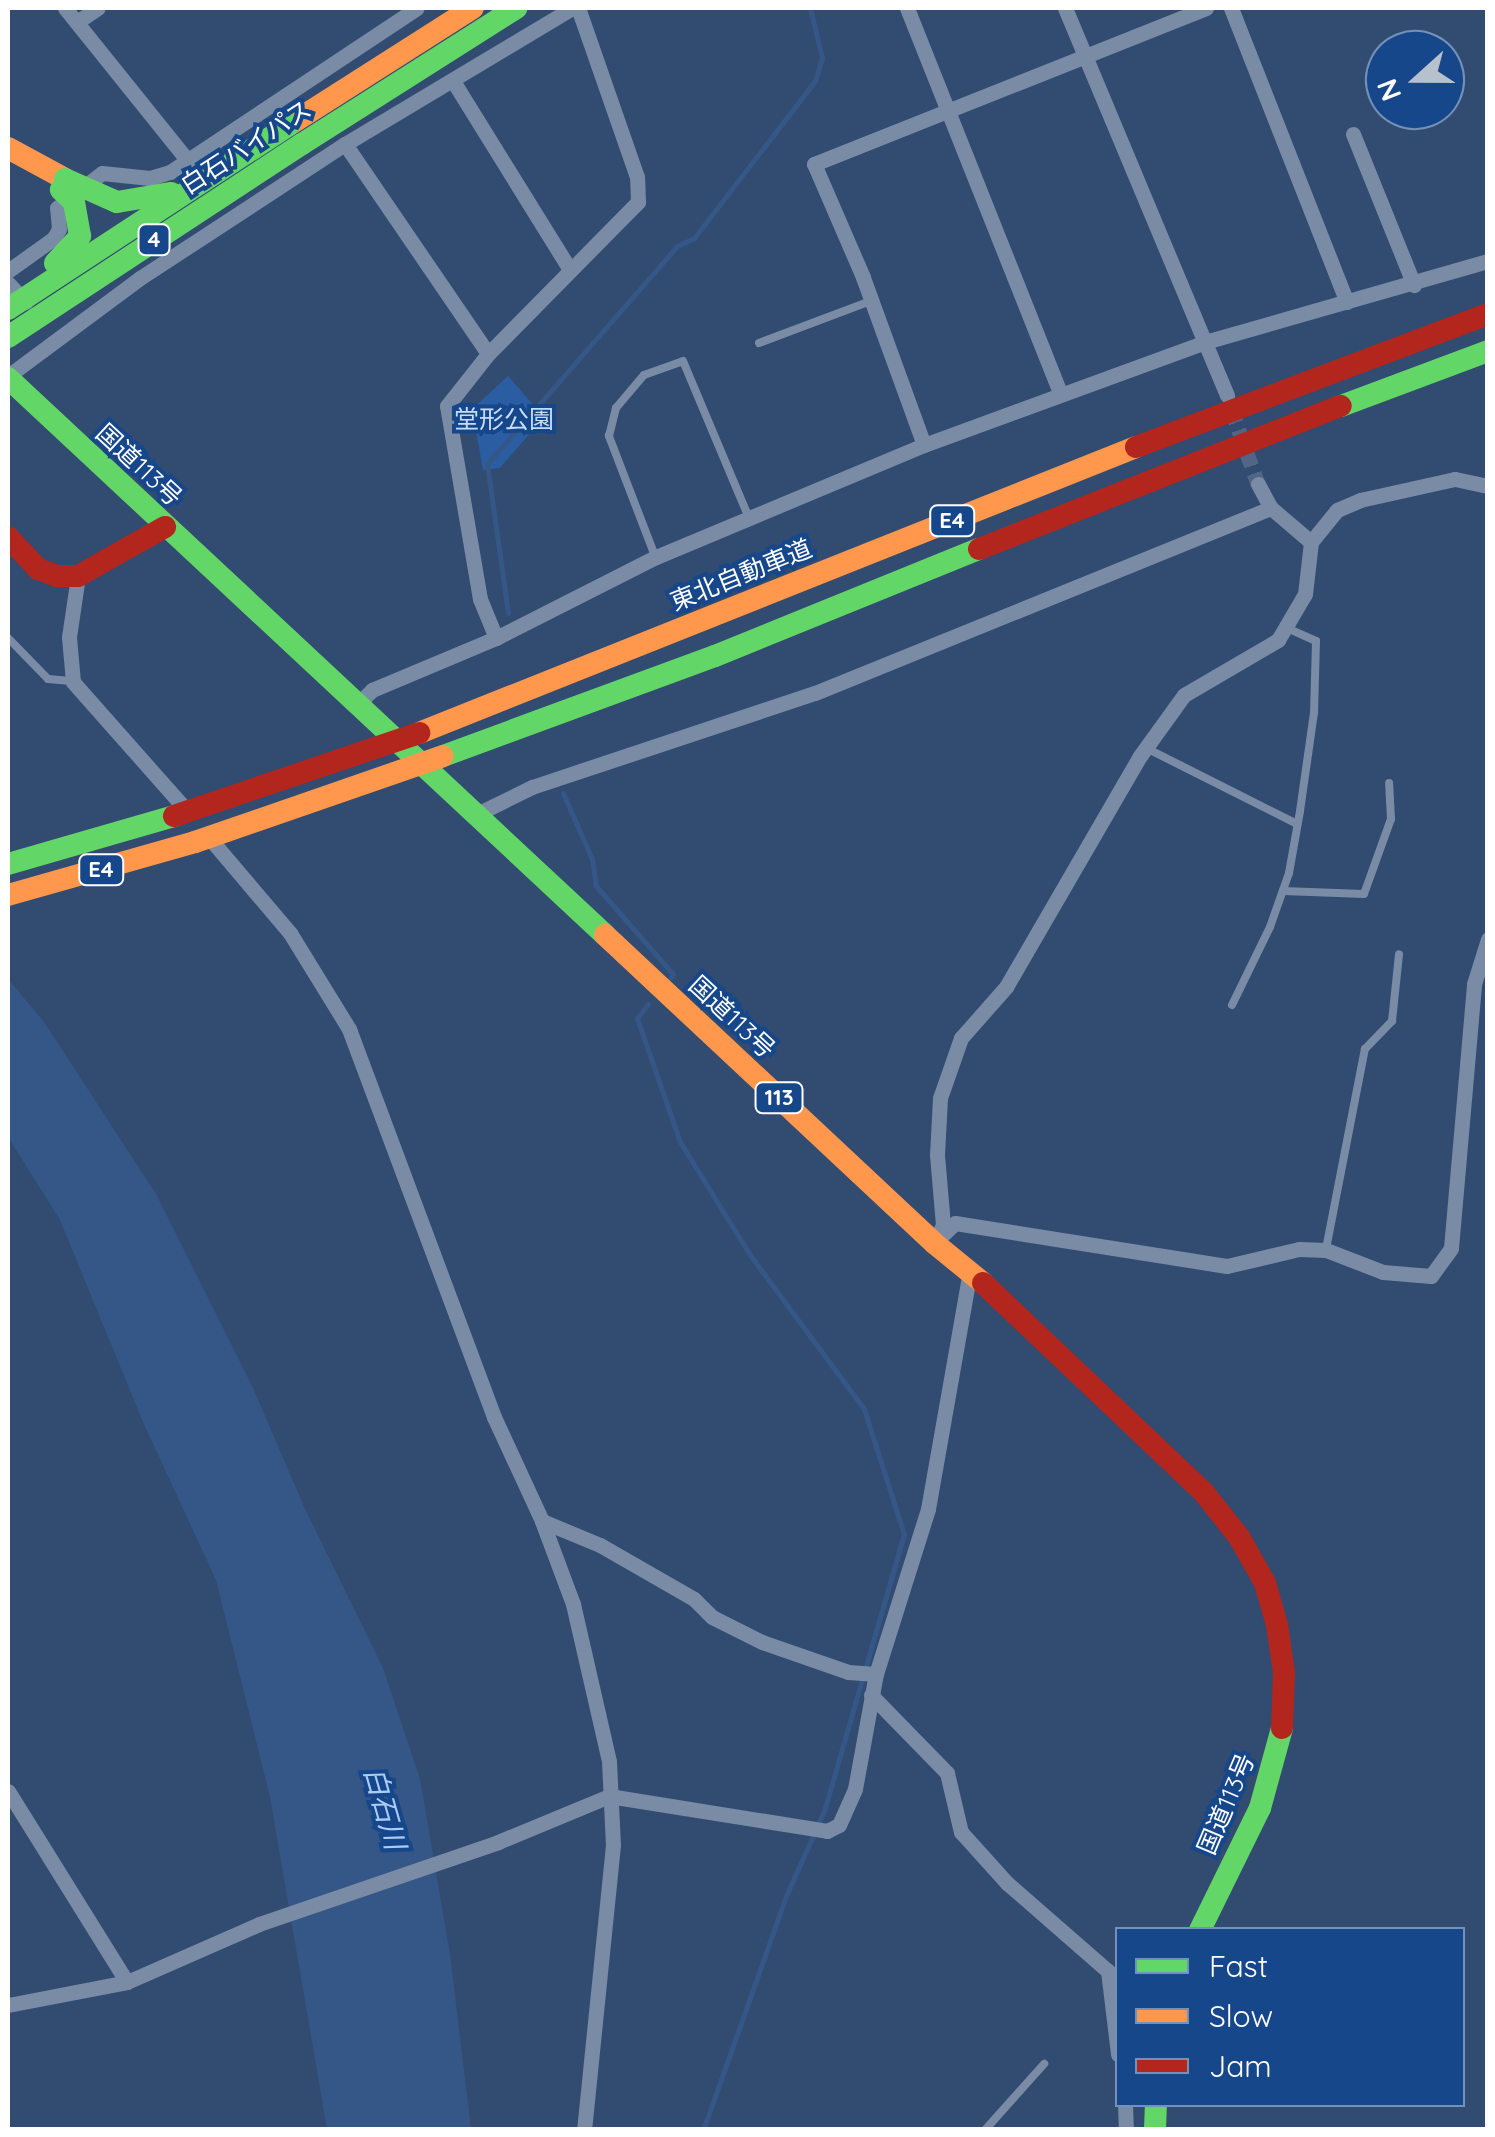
<!DOCTYPE html>
<meta charset="utf-8">
<style>
body{margin:0}
#map{position:relative;width:1495px;height:2137px;overflow:hidden;background:#324b70;font-family:Quicksand,"Noto Sans JP",sans-serif}
div>[style]{position:absolute}
[style*='--x']{left:calc(var(--x)*1px);top:calc(var(--y)*1px);width:calc(var(--w)*1px);rotate:calc(var(--a)*1deg)}
.green>*{inset:0;background:#2a5da1}
.water>*{inset:0;background:#355788}
.stream>*{height:5px;margin:-2.5px;padding:0 2.5px;transform-origin:2.5px;border-radius:2.5px;background:#355788}
.street-tunnel>*{height:15px;margin-top:-7.5px;transform-origin:0;background:repeating-linear-gradient(90deg,#516685 0 15px,transparent 0 23px)}
.lane>*{height:8px;margin:-4px;padding:0 4px;transform-origin:4px;border-radius:4px;background:#798ba5}
.street>*{height:15px;margin:-7.5px;padding:0 7.5px;transform-origin:7.5px;border-radius:7.5px;background:#798ba5}
.fast>*{height:22px;margin:-11px;padding:0 11px;transform-origin:11px;border-radius:11px;background:#63d668}
.slow>*{height:22px;margin:-11px;padding:0 11px;transform-origin:11px;border-radius:11px;background:#ff974d}
.jam>*{height:22px;margin:-11px;padding:0 11px;transform-origin:11px;border-radius:11px;background:#b3261e}
.fast-bridge>*{height:22px;margin:-11px;padding:0 11px;transform-origin:11px;border-radius:11px;background:#63d668}
.slow-bridge>*{height:22px;margin:-11px;padding:0 11px;transform-origin:11px;border-radius:11px;background:#ff974d}
.jam-bridge>*{height:22px;margin:-11px;padding:0 11px;transform-origin:11px;border-radius:11px;background:#b3261e}
span{translate:-50% -50%;white-space:nowrap;text-align:center;line-height:1.15;-webkit-text-stroke:8px #17478b;paint-order:stroke}
.shield-label span{padding:2px 8px;background:#17478b;border:2px solid;border-radius:8px;-webkit-text-stroke-width:0}
.shield-label{font-size:22px;color:#fff;font-weight:700}
.street-label{font-size:25px;color:#fff}
.park-label{font-size:25px;color:#c6ddfa}
.water-label{font-size:28px;color:#acccf6;font-style:italic}
.frame{position:absolute;inset:0;border:10px solid #fff;pointer-events:none}
.legend{position:absolute;left:1115px;top:1927px;width:350px;height:180px;box-sizing:border-box;background:#17478b;border:2px solid #7491b9;margin:0;padding:12px 18px;list-style:none;font-size:30px;color:#fff}
.legend li{display:flex;align-items:center;gap:20px;height:50px}
.legend b{width:50px;border:2px solid #7491b9}
.north{position:absolute;left:1365px;top:30px;width:100px;height:100px;box-sizing:border-box;background:#17478b;border:2px solid #7491b9;border-radius:50%;rotate:249deg;font-size:28px;font-weight:700;line-height:40px;text-align:center;color:#fff}
.north::after{content:'';display:block;margin:auto;width:35px;height:45px;background:#b7c0cd;clip-path:polygon(50% 0,100% 100%,50% 72%,0 100%)}
</style>
<div id="map">
<div class="green">
<i style="clip-path:polygon(508px 376px,544px 417px,500px 468px,483px 470px,472px 409px)"></i>
</div>
<div class="water">
<i style="clip-path:polygon(8px 979px,44px 1022px,156px 1194px,253px 1388px,305px 1509px,383px 1668px,420px 1779px,450px 1954px,471px 2129px,327px 2129px,270px 1797px,216px 1580px,143px 1422px,60px 1220px,8px 1137px)"></i>
</div>
<div class="stream">
<i style="--x:508;--y:613;--w:150;--a:-98"></i>
<i style="--x:487;--y:464;--w:289;--a:-48.9"></i>
<i style="--x:677;--y:246;--w:19;--a:-25"></i>
<i style="--x:694;--y:238;--w:198;--a:-52.4"></i>
<i style="--x:815;--y:81;--w:24;--a:-73"></i>
<i style="--x:822;--y:58;--w:51;--a:-103.5"></i>
<i style="--x:563;--y:793;--w:72;--a:66.3"></i>
<i style="--x:592;--y:859;--w:27;--a:82"></i>
<i style="--x:596;--y:886;--w:117;--a:48.8"></i>
<i style="--x:673;--y:974;--w:4;--a:124"></i>
<i style="--x:648;--y:1004;--w:18;--a:128"></i>
<i style="--x:637;--y:1018;--w:131;--a:70.9"></i>
<i style="--x:680;--y:1142;--w:133;--a:58.2"></i>
<i style="--x:750;--y:1255;--w:192;--a:53.5"></i>
<i style="--x:864;--y:1409;--w:131;--a:72.3"></i>
<i style="--x:904;--y:1534;--w:288;--a:106.1"></i>
<i style="--x:824;--y:1811;--w:93;--a:114.1"></i>
<i style="--x:786;--y:1896;--w:248;--a:109.5"></i>
</div>
<div class="street-tunnel">
<i style="--x:1231;--y:408;--w:81;--a:70.4"></i>
</div>
<div class="lane">
<i style="--x:759;--y:343;--w:120;--a:-20.6"></i>
<i style="--x:655;--y:556;--w:129;--a:-111"></i>
<i style="--x:609;--y:436;--w:29;--a:-76"></i>
<i style="--x:616;--y:408;--w:43;--a:-49.7"></i>
<i style="--x:644;--y:375;--w:41;--a:-19.7"></i>
<i style="--x:683;--y:361;--w:168;--a:67.2"></i>
<i style="--x:8;--y:638;--w:57;--a:45.7"></i>
<i style="--x:48;--y:679;--w:23;--a:5"></i>
<i style="--x:1146;--y:748;--w:169;--a:26.7"></i>
<i style="--x:1283;--y:891;--w:81;--a:2.1"></i>
<i style="--x:1364;--y:894;--w:80;--a:-70.2"></i>
<i style="--x:1391;--y:819;--w:36;--a:-93"></i>
<i style="--x:1232;--y:1005;--w:87;--a:-64"></i>
<i style="--x:1270;--y:927;--w:57;--a:-70.6"></i>
<i style="--x:1289;--y:873;--w:63;--a:-79.9"></i>
<i style="--x:1300;--y:811;--w:99;--a:-81.9"></i>
<i style="--x:1314;--y:713;--w:72;--a:-88.4"></i>
<i style="--x:1316;--y:641;--w:34;--a:-156"></i>
<i style="--x:1326;--y:1249;--w:204;--a:-79"></i>
<i style="--x:1365;--y:1049;--w:39;--a:-46"></i>
<i style="--x:1392;--y:1021;--w:67;--a:-84"></i>
<i style="--x:985;--y:2130;--w:89;--a:-48.2"></i>
</div>
<div class="street">
<i style="--x:65;--y:8;--w:196;--a:51.2"></i>
<i style="--x:907;--y:8;--w:414;--a:68.3"></i>
<i style="--x:1065;--y:8;--w:420;--a:67.3"></i>
<i style="--x:1231;--y:8;--w:316;--a:68.5"></i>
<i style="--x:77;--y:22;--w:25;--a:-34"></i>
<i style="--x:453;--y:81;--w:220;--a:58.2"></i>
<i style="--x:1353;--y:134;--w:163;--a:68"></i>
<i style="--x:345;--y:144;--w:254;--a:55.7"></i>
<i style="--x:8;--y:271;--w:57;--a:-35.7"></i>
<i style="--x:54;--y:238;--w:10;--a:-61"></i>
<i style="--x:59;--y:229;--w:21;--a:-95"></i>
<i style="--x:57;--y:208;--w:57;--a:-37.9"></i>
<i style="--x:102;--y:173;--w:48;--a:5.9"></i>
<i style="--x:150;--y:178;--w:21;--a:-17"></i>
<i style="--x:170;--y:172;--w:296;--a:-33.6"></i>
<i style="--x:8;--y:283;--w:26;--a:47"></i>
<i style="--x:8;--y:376;--w:164;--a:-36.6"></i>
<i style="--x:140;--y:278;--w:245;--a:-33.2"></i>
<i style="--x:345;--y:144;--w:265;--a:-30.9"></i>
<i style="--x:924;--y:445;--w:179;--a:-110"></i>
<i style="--x:863;--y:277;--w:123;--a:-113.4"></i>
<i style="--x:814;--y:164;--w:422;--a:-21.7"></i>
<i style="--x:1258;--y:484;--w:27;--a:62"></i>
<i style="--x:1271;--y:508;--w:52;--a:40.4"></i>
<i style="--x:78;--y:576;--w:62;--a:98.4"></i>
<i style="--x:69;--y:637;--w:45;--a:84.9"></i>
<i style="--x:73;--y:682;--w:174;--a:48.5"></i>
<i style="--x:496;--y:638;--w:42;--a:-112.3"></i>
<i style="--x:480;--y:599;--w:196;--a:-99.7"></i>
<i style="--x:447;--y:406;--w:66;--a:-51.7"></i>
<i style="--x:488;--y:354;--w:214;--a:-45.4"></i>
<i style="--x:638;--y:202;--w:25;--a:-92"></i>
<i style="--x:637;--y:177;--w:179;--a:-109.2"></i>
<i style="--x:356;--y:706;--w:23;--a:-45"></i>
<i style="--x:372;--y:690;--w:134;--a:-22.8"></i>
<i style="--x:496;--y:638;--w:179;--a:-26.9"></i>
<i style="--x:656;--y:557;--w:290;--a:-22.7"></i>
<i style="--x:924;--y:445;--w:299;--a:-20.1"></i>
<i style="--x:1205;--y:342;--w:294;--a:-16"></i>
<i style="--x:475;--y:815;--w:64;--a:-26.2"></i>
<i style="--x:532;--y:787;--w:298;--a:-18.4"></i>
<i style="--x:815;--y:693;--w:492;--a:-22.1"></i>
<i style="--x:206;--y:834;--w:130;--a:49.7"></i>
<i style="--x:290;--y:933;--w:113;--a:58.4"></i>
<i style="--x:349;--y:1029;--w:414;--a:69.5"></i>
<i style="--x:494;--y:1417;--w:115;--a:65.2"></i>
<i style="--x:542;--y:1521;--w:89;--a:69.5"></i>
<i style="--x:573;--y:1604;--w:161;--a:77.1"></i>
<i style="--x:609;--y:1761;--w:84;--a:87.3"></i>
<i style="--x:613;--y:1845;--w:286;--a:95.8"></i>
<i style="--x:938;--y:1239;--w:23;--a:-43"></i>
<i style="--x:955;--y:1223;--w:275;--a:9"></i>
<i style="--x:1227;--y:1266;--w:74;--a:-13.3"></i>
<i style="--x:1299;--y:1249;--w:27;--a:2"></i>
<i style="--x:1326;--y:1250;--w:61;--a:21.1"></i>
<i style="--x:1383;--y:1272;--w:48;--a:4.8"></i>
<i style="--x:1431;--y:1276;--w:34;--a:-54"></i>
<i style="--x:1451;--y:1248;--w:265;--a:-85"></i>
<i style="--x:1474;--y:984;--w:47;--a:-72.7"></i>
<i style="--x:934;--y:1243;--w:20;--a:-63"></i>
<i style="--x:943;--y:1225;--w:70;--a:-94.9"></i>
<i style="--x:937;--y:1155;--w:57;--a:-87"></i>
<i style="--x:940;--y:1098;--w:64;--a:-70.7"></i>
<i style="--x:961;--y:1038;--w:68;--a:-48.6"></i>
<i style="--x:1006;--y:987;--w:267;--a:-59.9"></i>
<i style="--x:1140;--y:756;--w:75;--a:-54.2"></i>
<i style="--x:1184;--y:695;--w:109;--a:-30.3"></i>
<i style="--x:1278;--y:640;--w:53;--a:-59.6"></i>
<i style="--x:1305;--y:594;--w:52;--a:-83.4"></i>
<i style="--x:1311;--y:542;--w:41;--a:-50.9"></i>
<i style="--x:1337;--y:510;--w:25;--a:-23"></i>
<i style="--x:1360;--y:500;--w:97;--a:-12.5"></i>
<i style="--x:1455;--y:479;--w:34;--a:12"></i>
<i style="--x:542;--y:1521;--w:63;--a:22.5"></i>
<i style="--x:600;--y:1545;--w:108;--a:29.9"></i>
<i style="--x:694;--y:1599;--w:25;--a:45"></i>
<i style="--x:712;--y:1617;--w:56;--a:26.6"></i>
<i style="--x:762;--y:1642;--w:91;--a:19.2"></i>
<i style="--x:848;--y:1672;--w:28;--a:4"></i>
<i style="--x:871;--y:1695;--w:109;--a:45.7"></i>
<i style="--x:947;--y:1773;--w:61;--a:76.7"></i>
<i style="--x:961;--y:1832;--w:69;--a:48"></i>
<i style="--x:1007;--y:1883;--w:134;--a:41.1"></i>
<i style="--x:1108;--y:1971;--w:84;--a:83.1"></i>
<i style="--x:8;--y:1791;--w:225;--a:58.1"></i>
<i style="--x:8;--y:2005;--w:121;--a:-10.9"></i>
<i style="--x:127;--y:1982;--w:144;--a:-23.7"></i>
<i style="--x:259;--y:1924;--w:253;--a:-18.9"></i>
<i style="--x:498;--y:1842;--w:120;--a:-22.5"></i>
<i style="--x:609;--y:1796;--w:221;--a:9.1"></i>
<i style="--x:827;--y:1831;--w:13;--a:-27"></i>
<i style="--x:839;--y:1825;--w:39;--a:-66"></i>
<i style="--x:855;--y:1789;--w:117;--a:-79.7"></i>
<i style="--x:876;--y:1674;--w:173;--a:-72.5"></i>
<i style="--x:928;--y:1509;--w:243;--a:-80"></i>
<i style="--x:1125;--y:2104;--w:26;--a:88"></i>
</div>
<div class="fast">
<i style="--x:302;--y:144;--w:254;--a:-32.4"></i>
<i style="--x:8;--y:378;--w:816;--a:43.01"></i>
<i style="--x:1341;--y:406;--w:157;--a:-20.5"></i>
<i style="--x:443;--y:756;--w:290;--a:-20.2"></i>
<i style="--x:715;--y:656;--w:285;--a:-22.1"></i>
<i style="--x:8;--y:864;--w:173;--a:-16.1"></i>
<i style="--x:1200;--y:1930;--w:136;--a:-63.8"></i>
<i style="--x:1260;--y:1808;--w:83;--a:-74.6"></i>
<i style="--x:1155;--y:2130;--w:26;--a:-88"></i>
</div>
<div class="slow">
<i style="--x:289;--y:125;--w:218;--a:-32.5"></i>
<i style="--x:8;--y:148;--w:65;--a:28.5"></i>
<i style="--x:419;--y:733;--w:772;--a:-21.75"></i>
<i style="--x:8;--y:895;--w:194;--a:-15.8"></i>
<i style="--x:605;--y:935;--w:451;--a:43.1"></i>
<i style="--x:934;--y:1243;--w:63;--a:39.2"></i>
</div>
<div class="jam">
<i style="--x:1136;--y:447;--w:376;--a:-20.7"></i>
<i style="--x:8;--y:537;--w:44;--a:46.8"></i>
<i style="--x:38;--y:569;--w:20;--a:20"></i>
<i style="--x:57;--y:576;--w:21;--a:0"></i>
<i style="--x:78;--y:576;--w:100;--a:-29.4"></i>
<i style="--x:979;--y:549;--w:389;--a:-21.6"></i>
<i style="--x:983;--y:1283;--w:306;--a:43.5"></i>
<i style="--x:1205;--y:1494;--w:55;--a:51.7"></i>
<i style="--x:1239;--y:1537;--w:53;--a:60.5"></i>
<i style="--x:1265;--y:1583;--w:44;--a:74.1"></i>
<i style="--x:1277;--y:1625;--w:49;--a:81.7"></i>
<i style="--x:1284;--y:1673;--w:55;--a:92.1"></i>
</div>
<div class="fast-bridge">
<i style="--x:65;--y:179;--w:57;--a:23.9"></i>
<i style="--x:117;--y:202;--w:55;--a:-9.5"></i>
<i style="--x:55;--y:263;--w:37;--a:-47"></i>
<i style="--x:80;--y:236;--w:35;--a:-100"></i>
<i style="--x:74;--y:202;--w:18;--a:-137"></i>
<i style="--x:8;--y:309;--w:336;--a:-33.2"></i>
<i style="--x:8;--y:337;--w:352;--a:-33.3"></i>
</div>
<div class="slow-bridge">
<i style="--x:195;--y:842;--w:262;--a:-19.1"></i>
</div>
<div class="jam-bridge">
<i style="--x:174;--y:816;--w:259;--a:-18.7"></i>
</div>
<div class="shield-label">
<span style="left:154px;top:240px">4</span>
<span style="left:952px;top:521px">E4</span>
<span style="left:101px;top:870px">E4</span>
<span style="left:779px;top:1098px">113</span>
</div>
<div class="street-label">
<span style="left:246px;top:147px;rotate:-33deg">白石バイパス</span>
<span style="left:139px;top:465px;rotate:43deg">国道113号</span>
<span style="left:741px;top:575px;rotate:-22deg">東北自動車道</span>
<span style="left:732px;top:1017px;rotate:43deg">国道113号</span>
<span style="left:1226px;top:1804px;rotate:-67deg">国道113号</span>
</div>
<div class="park-label">
<span style="left:504px;top:419px">堂形公園</span>
</div>
<div class="water-label">
<span style="left:385px;top:1808px;rotate:74deg">白石川</span>
</div>
<div class="frame"></div>
<ul class="legend">
<li><b style="height:12px;background:#63d668"></b>Fast</li>
<li><b style="height:12px;background:#ff974d"></b>Slow</li>
<li><b style="height:12px;background:#b3261e"></b>Jam</li>
</ul>
<div class="north">N</div>
</div>
